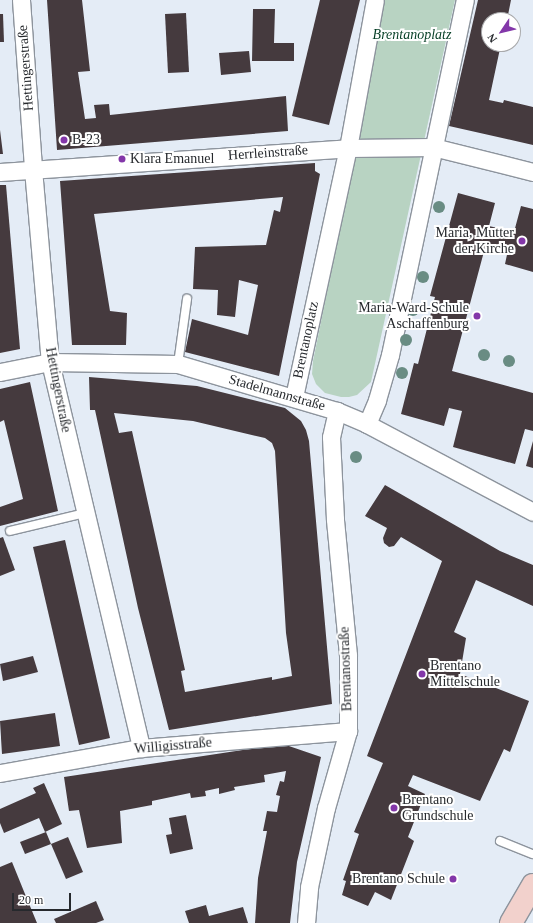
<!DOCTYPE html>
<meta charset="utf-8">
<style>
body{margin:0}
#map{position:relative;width:533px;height:923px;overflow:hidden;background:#e4ecf6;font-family:"Times New Roman",serif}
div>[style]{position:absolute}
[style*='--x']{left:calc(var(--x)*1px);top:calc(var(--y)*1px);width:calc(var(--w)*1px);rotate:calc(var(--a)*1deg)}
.green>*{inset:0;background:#b8d3c2}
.building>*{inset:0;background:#453a3e}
.roads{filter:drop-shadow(1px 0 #8d949d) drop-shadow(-1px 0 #8d949d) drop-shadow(0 1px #8d949d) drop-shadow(0 -1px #8d949d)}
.lane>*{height:8px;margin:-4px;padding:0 4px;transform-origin:4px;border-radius:4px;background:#fff}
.street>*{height:17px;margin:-8.5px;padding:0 8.5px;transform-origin:8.5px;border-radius:8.5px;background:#fff}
.secondary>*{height:22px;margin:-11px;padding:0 11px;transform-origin:11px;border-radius:11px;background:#f2d1cc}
.trees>*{width:12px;height:12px;margin:-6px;border-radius:50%;background:#698c83}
.dots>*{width:11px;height:11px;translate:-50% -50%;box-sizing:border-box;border:2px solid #fff;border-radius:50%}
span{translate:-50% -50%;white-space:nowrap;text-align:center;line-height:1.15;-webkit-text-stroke:4px #fff;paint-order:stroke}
.park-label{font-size:14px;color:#053e25;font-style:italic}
.street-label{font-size:14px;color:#26292d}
.poi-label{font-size:14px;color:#26292d}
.left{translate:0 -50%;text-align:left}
.right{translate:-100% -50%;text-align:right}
.north{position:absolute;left:481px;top:12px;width:40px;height:40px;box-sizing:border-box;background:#fff;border:1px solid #a8a9ab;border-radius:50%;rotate:235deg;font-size:11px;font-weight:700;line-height:16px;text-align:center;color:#26292d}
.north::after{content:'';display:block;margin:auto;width:14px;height:18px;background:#8337a9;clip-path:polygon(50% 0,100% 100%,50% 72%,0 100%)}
.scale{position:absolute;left:12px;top:893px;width:59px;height:18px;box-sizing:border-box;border:2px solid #26292d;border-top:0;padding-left:5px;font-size:12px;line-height:14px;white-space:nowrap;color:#26292d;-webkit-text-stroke:3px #fff;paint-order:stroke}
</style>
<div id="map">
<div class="green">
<i style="clip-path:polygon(384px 0,455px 0,371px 382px,357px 395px,349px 397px,341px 397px,325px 393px,316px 384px,312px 374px,313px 361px,358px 140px)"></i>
</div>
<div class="building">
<i style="clip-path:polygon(47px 0,82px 0,90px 71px,78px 72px,85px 119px,96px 118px,94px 105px,109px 104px,110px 115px,286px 96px,288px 131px,57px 150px)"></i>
<i style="clip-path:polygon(320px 0,360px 0,329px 125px,292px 116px)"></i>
<i style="clip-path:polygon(478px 0,511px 0,507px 20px,489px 20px,489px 44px,501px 44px,489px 100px,503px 103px,504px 100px,533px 107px,533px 145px,449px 126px)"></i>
<i style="clip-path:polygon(253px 9px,275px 9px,274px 43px,294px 43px,294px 61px,252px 61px)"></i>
<i style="clip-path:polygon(186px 13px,189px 72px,168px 73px,165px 14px)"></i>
<i style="clip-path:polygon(0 14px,3px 14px,4px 42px,0 42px)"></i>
<i style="clip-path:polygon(249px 51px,251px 72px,221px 75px,219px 53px)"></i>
<i style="clip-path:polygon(0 130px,3px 154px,0 154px)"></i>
<i style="clip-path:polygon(315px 163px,315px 171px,320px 174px,279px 376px,185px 352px,192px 319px,248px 335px,258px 285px,239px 280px,235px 317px,217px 315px,218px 290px,193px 289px,195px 247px,266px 245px,274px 210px,280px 212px,283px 197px,94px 214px,110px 311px,127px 313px,126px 345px,72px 345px,60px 181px)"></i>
<i style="clip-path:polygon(0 185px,6px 185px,20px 349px,0 353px)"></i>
<i style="clip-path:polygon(458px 193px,495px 203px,489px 226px,514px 232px,521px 206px,533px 209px,533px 272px,505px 264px,508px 250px,486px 244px,452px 371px,533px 393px,533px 431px,525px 429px,515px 464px,453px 447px,462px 411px,449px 408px,444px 426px,401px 414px,414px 363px,418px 364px,435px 297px,430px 296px)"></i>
<i style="clip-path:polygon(evenodd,89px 377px,197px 386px,285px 408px,301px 421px,306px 430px,309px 441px,332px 704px,169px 730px,138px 608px,95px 410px,90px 410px,89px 377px,114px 413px,193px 421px,265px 438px,272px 443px,275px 451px,286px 633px,292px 676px,272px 680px,272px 677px,185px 692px,181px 671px,185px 670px,132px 431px,119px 433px,114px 413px)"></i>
<i style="clip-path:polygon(30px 382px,58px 511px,0 526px,0 507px,23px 499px,4px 420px,0 422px,0 389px)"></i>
<i style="clip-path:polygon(533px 441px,533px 468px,526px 466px)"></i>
<i style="clip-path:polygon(385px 485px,500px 551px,533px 565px,533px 606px,476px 580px,454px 632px,466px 638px,460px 674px,529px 701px,510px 752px,504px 749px,480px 801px,413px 775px,408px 786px,425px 794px,408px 837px,414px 841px,391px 900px,375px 892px,368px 906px,342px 895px,346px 881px,343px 880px,359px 834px,354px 832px,383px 763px,367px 756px,442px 561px,401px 537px,394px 546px,389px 547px,384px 543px,383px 538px,387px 528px,365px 516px)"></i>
<i style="clip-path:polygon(3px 537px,15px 570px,0 576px,0 538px)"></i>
<i style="clip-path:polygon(65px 540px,110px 738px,79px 745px,33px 547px)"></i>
<i style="clip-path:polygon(33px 656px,38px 672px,3px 681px,0 664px)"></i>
<i style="clip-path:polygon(55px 713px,60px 746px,2px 754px,0 721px)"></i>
<i style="clip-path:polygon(283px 744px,321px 757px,297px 862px,290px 923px,255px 923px,258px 878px,267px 831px,263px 831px,267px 811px,277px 812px,280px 796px,276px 795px,280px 781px,284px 782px,286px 771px,264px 775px,265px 782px,234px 787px,235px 790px,219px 794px,219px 788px,205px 791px,206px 796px,191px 798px,190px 793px,152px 801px,152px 805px,120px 811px,122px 843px,87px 848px,79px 810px,69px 811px,64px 777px)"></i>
<i style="clip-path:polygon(44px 783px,62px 824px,45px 832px,39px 818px,4px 833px,0 823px,0 809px,36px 793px,33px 788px)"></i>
<i style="clip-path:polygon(186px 815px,193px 849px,170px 854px,166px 835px,172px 834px,169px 818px)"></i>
<i style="clip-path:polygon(46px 832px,51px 844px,25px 854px,20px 842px)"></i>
<i style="clip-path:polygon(68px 837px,83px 872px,66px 879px,51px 844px)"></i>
<i style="clip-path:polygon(12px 862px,25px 894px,37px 923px,0 923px,0 867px)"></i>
<i style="clip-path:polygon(96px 901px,104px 920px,96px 923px,56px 923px,54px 919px)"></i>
<i style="clip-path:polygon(206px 905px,209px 916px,243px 907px,248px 923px,189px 923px,185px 911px)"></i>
</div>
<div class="roads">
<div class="lane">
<i style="--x:178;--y:364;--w:66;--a:-82.1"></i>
<i style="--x:10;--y:531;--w:77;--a:-13.5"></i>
<i style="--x:500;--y:841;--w:35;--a:22"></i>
</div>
<div class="street">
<i style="--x:21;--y:0;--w:169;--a:85.9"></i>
<i style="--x:33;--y:169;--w:194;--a:85"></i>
<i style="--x:50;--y:362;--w:397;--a:76.7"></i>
<i style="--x:0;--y:172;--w:349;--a:-3.9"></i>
<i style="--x:348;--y:148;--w:85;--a:-0.7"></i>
<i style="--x:433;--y:147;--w:103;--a:14"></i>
<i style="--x:0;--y:372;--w:51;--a:-11.3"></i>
<i style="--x:50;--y:362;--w:128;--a:0.9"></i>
<i style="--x:178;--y:364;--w:166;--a:16.5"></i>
<i style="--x:337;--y:411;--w:33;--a:23"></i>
<i style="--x:367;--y:424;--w:188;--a:27.9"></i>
<i style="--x:294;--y:397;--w:255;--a:-77.8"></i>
<i style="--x:348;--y:148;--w:150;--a:-79.7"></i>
<i style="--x:367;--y:424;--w:26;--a:-67"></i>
<i style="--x:377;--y:400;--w:47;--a:-73.9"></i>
<i style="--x:390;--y:355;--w:363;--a:-78.1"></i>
<i style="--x:0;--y:773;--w:143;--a:-10.1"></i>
<i style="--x:141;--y:748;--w:208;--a:-4.7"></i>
<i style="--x:306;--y:923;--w:36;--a:-85"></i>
<i style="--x:309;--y:887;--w:81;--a:-77.9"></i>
<i style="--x:326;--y:808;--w:80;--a:-74.1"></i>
<i style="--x:348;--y:731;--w:76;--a:-90"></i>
<i style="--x:348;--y:655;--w:137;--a:-95.5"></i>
<i style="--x:335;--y:519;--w:82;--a:-92.8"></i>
<i style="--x:331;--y:437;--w:27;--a:-77"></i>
</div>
<div class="secondary">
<i style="--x:511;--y:923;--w:44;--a:-59.9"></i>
</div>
</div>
<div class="trees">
<i style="left:439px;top:207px"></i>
<i style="left:423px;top:277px"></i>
<i style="left:413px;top:310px"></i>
<i style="left:406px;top:340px"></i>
<i style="left:484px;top:355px"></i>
<i style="left:509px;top:361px"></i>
<i style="left:402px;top:373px"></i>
<i style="left:356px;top:457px"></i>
</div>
<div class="dots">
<i style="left:64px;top:140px;background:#8337a9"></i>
<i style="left:122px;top:159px;background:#8337a9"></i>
<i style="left:522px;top:241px;background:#8337a9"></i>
<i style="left:477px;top:316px;background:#8337a9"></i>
<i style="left:422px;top:674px;background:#8337a9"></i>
<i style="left:394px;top:808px;background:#8337a9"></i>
<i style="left:453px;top:879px;background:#8337a9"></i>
</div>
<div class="park-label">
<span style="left:412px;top:35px">Brentanoplatz</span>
</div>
<div class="street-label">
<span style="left:26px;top:68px;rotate:-94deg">Hettingerstraße</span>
<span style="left:268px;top:153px;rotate:-4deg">Herrleinstraße</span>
<span style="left:306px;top:340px;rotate:-78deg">Brentanoplatz</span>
<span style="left:58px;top:390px;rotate:79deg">Hettingerstraße</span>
<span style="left:277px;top:393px;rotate:16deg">Stadelmannstraße</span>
<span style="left:346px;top:669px;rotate:-92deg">Brentanostraße</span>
<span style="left:173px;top:746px;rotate:-5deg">Willigisstraße</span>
</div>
<div class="poi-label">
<span class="left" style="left:72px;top:140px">B-23</span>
<span class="left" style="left:130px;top:159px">Klara Emanuel</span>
<span class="right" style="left:514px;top:241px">Maria, Mutter<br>der Kirche</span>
<span class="right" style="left:469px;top:316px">Maria-Ward-Schule<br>Aschaffenburg</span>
<span class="left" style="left:430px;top:674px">Brentano<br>Mittelschule</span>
<span class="left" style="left:402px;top:808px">Brentano<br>Grundschule</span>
<span class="right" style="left:445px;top:879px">Brentano Schule</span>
</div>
<div class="north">N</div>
<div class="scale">20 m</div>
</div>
